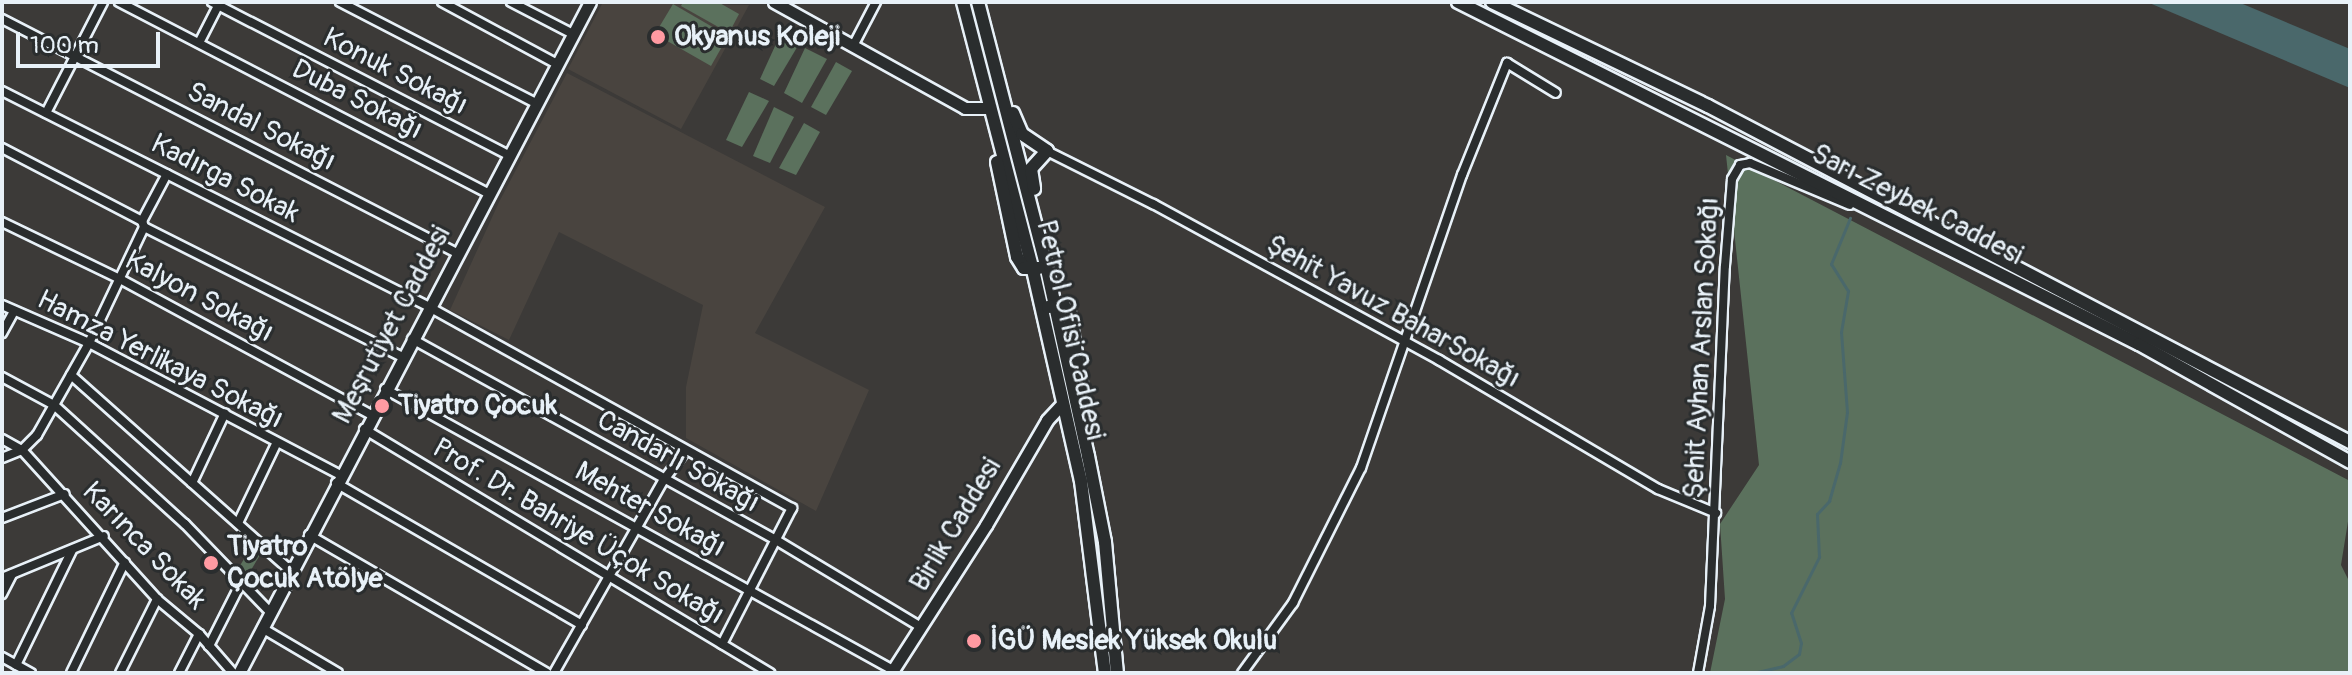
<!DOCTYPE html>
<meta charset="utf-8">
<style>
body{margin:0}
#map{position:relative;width:2352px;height:675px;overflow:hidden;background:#3c3a38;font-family:Pangolin,sans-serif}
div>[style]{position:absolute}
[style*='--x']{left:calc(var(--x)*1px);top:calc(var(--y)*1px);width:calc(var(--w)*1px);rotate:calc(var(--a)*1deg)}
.built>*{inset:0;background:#49443f}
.green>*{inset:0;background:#5b715d}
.water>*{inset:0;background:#4a686b}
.stream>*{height:3px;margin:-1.5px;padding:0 1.5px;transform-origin:1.5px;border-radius:1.5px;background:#4a686b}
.roads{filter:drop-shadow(2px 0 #e8f1f8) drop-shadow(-2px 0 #e8f1f8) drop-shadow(0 2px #e8f1f8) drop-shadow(0 -2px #e8f1f8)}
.street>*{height:8px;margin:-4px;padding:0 4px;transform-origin:4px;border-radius:4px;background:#2a2d2e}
.secondary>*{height:11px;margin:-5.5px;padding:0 5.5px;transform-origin:5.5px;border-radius:5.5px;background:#2a2d2e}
.primary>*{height:12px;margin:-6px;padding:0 6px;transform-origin:6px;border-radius:6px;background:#2a2d2e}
.dots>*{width:22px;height:22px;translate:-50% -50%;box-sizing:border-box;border:4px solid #2a2d2e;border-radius:50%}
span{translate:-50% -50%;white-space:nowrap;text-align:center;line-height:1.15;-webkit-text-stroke:6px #2a2d2e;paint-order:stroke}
.poi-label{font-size:28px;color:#e8f1f8;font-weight:700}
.left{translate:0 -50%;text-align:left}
.street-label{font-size:28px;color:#e8f1f8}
.frame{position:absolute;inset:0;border:4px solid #e8f1f8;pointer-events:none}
.scale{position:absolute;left:16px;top:32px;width:144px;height:36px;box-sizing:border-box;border:4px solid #e8f1f8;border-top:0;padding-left:10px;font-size:24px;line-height:28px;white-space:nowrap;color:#e8f1f8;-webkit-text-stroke:6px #2a2d2e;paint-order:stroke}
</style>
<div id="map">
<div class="built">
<i style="clip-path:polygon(603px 2px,749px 5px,681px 129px,568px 69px)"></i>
<i style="clip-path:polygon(567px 73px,825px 207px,755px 333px,869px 390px,816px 511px,686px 438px,686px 387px,703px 305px,559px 232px,509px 340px,450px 310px,499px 202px)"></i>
</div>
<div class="green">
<i style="clip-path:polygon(683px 2px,718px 2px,739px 14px,729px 33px,681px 6px)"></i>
<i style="clip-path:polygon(673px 4px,728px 36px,711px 66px,655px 34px)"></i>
<i style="clip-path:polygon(781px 33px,799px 44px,774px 86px,760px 79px)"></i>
<i style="clip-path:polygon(805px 48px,827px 59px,802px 103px,784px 93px)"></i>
<i style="clip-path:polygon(836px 62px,852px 71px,826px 115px,811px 107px)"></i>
<i style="clip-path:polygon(749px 92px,769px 101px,742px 147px,726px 140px)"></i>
<i style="clip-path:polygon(774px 107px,794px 117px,770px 163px,753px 156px)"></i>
<i style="clip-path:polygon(804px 123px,820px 132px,796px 175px,779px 168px)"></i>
<i style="clip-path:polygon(1726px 155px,2350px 481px,2350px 509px,2341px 565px,2350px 583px,2350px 673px,1710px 673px,1725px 599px,1720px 524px,1759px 465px)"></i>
<i style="clip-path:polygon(254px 543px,263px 550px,245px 580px,236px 572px)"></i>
</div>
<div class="water">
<i style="clip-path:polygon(2147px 2px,2238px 2px,2350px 49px,2350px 88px)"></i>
</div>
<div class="stream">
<i style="--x:1753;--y:673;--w:31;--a:-13"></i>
<i style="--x:1783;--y:666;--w:20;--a:-37"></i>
<i style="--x:1799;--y:654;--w:11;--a:-80"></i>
<i style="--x:1801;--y:643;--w:32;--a:-108"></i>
<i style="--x:1791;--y:613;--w:63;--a:-63.4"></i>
<i style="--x:1819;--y:557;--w:43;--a:-92.7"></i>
<i style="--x:1817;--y:514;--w:18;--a:-47"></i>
<i style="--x:1829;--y:501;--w:40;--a:-74"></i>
<i style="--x:1840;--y:463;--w:51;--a:-82.2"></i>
<i style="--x:1847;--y:412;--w:80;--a:-94.3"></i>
<i style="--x:1841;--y:332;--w:42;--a:-80.3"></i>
<i style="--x:1848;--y:291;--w:32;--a:-122"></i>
<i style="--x:1831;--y:264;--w:50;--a:-67.6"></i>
</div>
<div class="roads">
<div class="street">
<i style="--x:119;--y:2;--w:417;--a:27.4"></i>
<i style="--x:212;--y:2;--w:334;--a:27.3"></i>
<i style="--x:340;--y:2;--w:220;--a:27.3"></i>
<i style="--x:442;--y:2;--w:131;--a:28.3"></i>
<i style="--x:511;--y:2;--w:70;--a:27.3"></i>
<i style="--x:2;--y:19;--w:512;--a:27.22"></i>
<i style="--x:199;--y:43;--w:46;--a:-62.9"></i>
<i style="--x:853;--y:46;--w:50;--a:-62.4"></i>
<i style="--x:2;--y:91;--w:479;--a:26.8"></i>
<i style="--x:429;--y:307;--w:415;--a:29"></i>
<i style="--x:792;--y:508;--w:153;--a:117.2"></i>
<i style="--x:46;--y:113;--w:125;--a:-62.8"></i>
<i style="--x:2;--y:148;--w:158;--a:27.5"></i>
<i style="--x:1047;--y:151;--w:119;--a:26.6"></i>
<i style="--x:1153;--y:204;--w:326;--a:28.6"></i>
<i style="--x:1439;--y:360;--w:254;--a:30.5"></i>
<i style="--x:1658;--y:489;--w:63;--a:22.5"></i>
<i style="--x:2;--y:222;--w:131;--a:25.8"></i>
<i style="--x:120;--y:279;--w:286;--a:28.4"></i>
<i style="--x:144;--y:227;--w:289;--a:26.7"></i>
<i style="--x:2;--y:305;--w:95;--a:23.6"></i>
<i style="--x:89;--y:343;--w:284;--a:27.7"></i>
<i style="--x:2;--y:333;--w:25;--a:-61"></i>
<i style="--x:412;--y:339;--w:416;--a:28.9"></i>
<i style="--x:776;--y:540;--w:169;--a:31"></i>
<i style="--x:71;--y:375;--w:295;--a:41.7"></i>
<i style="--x:2;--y:377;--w:59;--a:28.3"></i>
<i style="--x:54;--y:405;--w:177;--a:42.3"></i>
<i style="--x:185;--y:524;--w:122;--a:46"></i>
<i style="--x:385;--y:389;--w:581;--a:28.95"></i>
<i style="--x:364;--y:429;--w:474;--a:31"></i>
<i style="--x:2;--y:439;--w:23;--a:29"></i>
<i style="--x:22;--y:450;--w:201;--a:47.8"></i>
<i style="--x:157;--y:599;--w:55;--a:39.8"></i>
<i style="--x:199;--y:634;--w:52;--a:48.9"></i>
<i style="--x:2;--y:458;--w:22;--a:-22"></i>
<i style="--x:22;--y:450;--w:21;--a:-45"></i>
<i style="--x:37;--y:435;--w:106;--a:-60.5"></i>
<i style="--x:89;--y:343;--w:128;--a:-64.6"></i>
<i style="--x:144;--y:227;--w:6;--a:-108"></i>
<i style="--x:142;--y:221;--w:53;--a:-62"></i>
<i style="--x:192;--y:483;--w:77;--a:-64.8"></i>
<i style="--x:336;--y:483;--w:284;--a:30"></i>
<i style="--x:2;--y:518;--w:67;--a:-20.9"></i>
<i style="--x:238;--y:523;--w:88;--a:-64.3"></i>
<i style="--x:309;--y:535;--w:275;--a:30.1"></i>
<i style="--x:2;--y:578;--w:110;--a:-22.4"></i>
<i style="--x:2;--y:594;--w:22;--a:-63"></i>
<i style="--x:262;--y:628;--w:88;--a:30.6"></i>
<i style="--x:209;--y:646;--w:71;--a:-63.1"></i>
<i style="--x:2;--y:657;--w:33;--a:29"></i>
<i style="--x:16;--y:665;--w:128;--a:-64"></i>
<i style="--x:71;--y:673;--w:123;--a:-64.1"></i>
<i style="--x:120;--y:673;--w:83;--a:-63.4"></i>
<i style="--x:179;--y:673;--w:44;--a:-62.9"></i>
<i style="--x:554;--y:673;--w:221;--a:-60.4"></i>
<i style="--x:663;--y:481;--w:38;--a:-53"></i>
<i style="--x:1242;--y:673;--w:87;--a:-53.9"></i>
<i style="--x:1293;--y:603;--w:151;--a:-63.3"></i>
<i style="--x:1361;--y:468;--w:310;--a:-71"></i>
<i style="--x:1462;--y:175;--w:121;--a:-68.1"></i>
<i style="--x:1507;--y:63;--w:57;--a:31.5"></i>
<i style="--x:1698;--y:673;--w:68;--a:-79.8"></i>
<i style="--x:1710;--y:606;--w:340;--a:-87.5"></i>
<i style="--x:1725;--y:266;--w:87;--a:-85.4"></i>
<i style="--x:1732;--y:179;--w:16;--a:-60"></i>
<i style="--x:1740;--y:165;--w:10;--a:-11"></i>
<i style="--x:1750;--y:163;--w:108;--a:22.8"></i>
</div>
<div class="secondary">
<i style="--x:774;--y:2;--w:218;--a:29"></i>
<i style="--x:965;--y:108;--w:25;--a:0"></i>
<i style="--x:239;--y:673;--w:757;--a:-62.39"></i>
<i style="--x:891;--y:673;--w:176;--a:-57.3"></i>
<i style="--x:986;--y:525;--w:121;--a:-59.8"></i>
<i style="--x:1047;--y:420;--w:23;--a:-47"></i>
</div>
<div class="primary">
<i style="--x:963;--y:2;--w:277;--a:75.4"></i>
<i style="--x:1033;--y:270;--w:216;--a:77.2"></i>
<i style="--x:1081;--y:481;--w:193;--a:82.9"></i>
<i style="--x:978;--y:2;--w:272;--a:75.5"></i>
<i style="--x:1046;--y:265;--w:196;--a:77.6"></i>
<i style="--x:1088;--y:456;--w:88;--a:78.8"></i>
<i style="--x:1105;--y:542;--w:132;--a:84.8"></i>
<i style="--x:1458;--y:2;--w:762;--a:26.67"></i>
<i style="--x:2139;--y:344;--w:242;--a:29.2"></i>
<i style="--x:1492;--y:2;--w:240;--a:25.7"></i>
<i style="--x:1708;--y:106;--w:725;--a:27.63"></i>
<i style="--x:1013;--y:113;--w:23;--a:67"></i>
<i style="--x:1022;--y:134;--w:30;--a:34"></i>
<i style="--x:1047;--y:151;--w:24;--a:132"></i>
<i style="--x:1031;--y:169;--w:20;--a:81"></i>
<i style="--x:997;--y:162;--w:97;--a:78.1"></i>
<i style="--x:1017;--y:257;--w:13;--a:58"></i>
<i style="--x:1024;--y:268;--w:15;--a:0"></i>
<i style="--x:1048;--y:307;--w:16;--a:-4"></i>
<i style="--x:1064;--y:306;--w:8;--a:50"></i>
<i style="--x:1069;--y:312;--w:113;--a:80.3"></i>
</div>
</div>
<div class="dots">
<i style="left:658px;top:37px;background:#ff9aa2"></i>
<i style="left:382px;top:406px;background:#ff9aa2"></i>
<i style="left:211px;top:563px;background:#ff9aa2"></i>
<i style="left:974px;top:641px;background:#ff9aa2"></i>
</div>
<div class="poi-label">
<span class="left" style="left:674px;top:37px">Okyanus Koleji</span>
<span class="left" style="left:398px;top:406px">Tiyatro Çocuk</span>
<span class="left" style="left:227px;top:563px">Tiyatro<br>Çocuk Atölye</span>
<span class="left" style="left:990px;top:641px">İGÜ Meslek Yüksek Okulu</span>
</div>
<div class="street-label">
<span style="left:395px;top:72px;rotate:27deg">Konuk Sokağı</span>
<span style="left:357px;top:100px;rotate:27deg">Duba Sokağı</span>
<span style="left:261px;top:127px;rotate:27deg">Sandal Sokağı</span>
<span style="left:225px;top:179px;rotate:27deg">Kadırga Sokak</span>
<span style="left:1917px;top:205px;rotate:27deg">Sarı Zeybek Caddesi</span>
<span style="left:199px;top:297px;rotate:28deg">Kalyon Sokağı</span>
<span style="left:1393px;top:312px;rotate:29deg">Şehit Yavuz BaharSokağı</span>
<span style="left:392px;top:325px;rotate:-62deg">Meşrutiyet Caddesi</span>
<span style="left:1070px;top:330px;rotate:77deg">Petrol Ofisi Caddesi</span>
<span style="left:1702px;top:348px;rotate:-87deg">Şehit Ayhan Arslan Sokağı</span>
<span style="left:160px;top:360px;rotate:27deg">Hamza Yerlikaya Sokağı</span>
<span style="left:678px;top:462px;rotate:29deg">Candarlı Sokağı</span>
<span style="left:650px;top:510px;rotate:29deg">Mehter Sokağı</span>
<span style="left:956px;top:525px;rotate:-59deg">Birlik Caddesi</span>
<span style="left:578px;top:532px;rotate:31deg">Prof. Dr. Bahriye Üçok Sokağı</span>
<span style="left:144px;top:546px;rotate:46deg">Karınca Sokak</span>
</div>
<div class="frame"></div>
<div class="scale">100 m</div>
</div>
